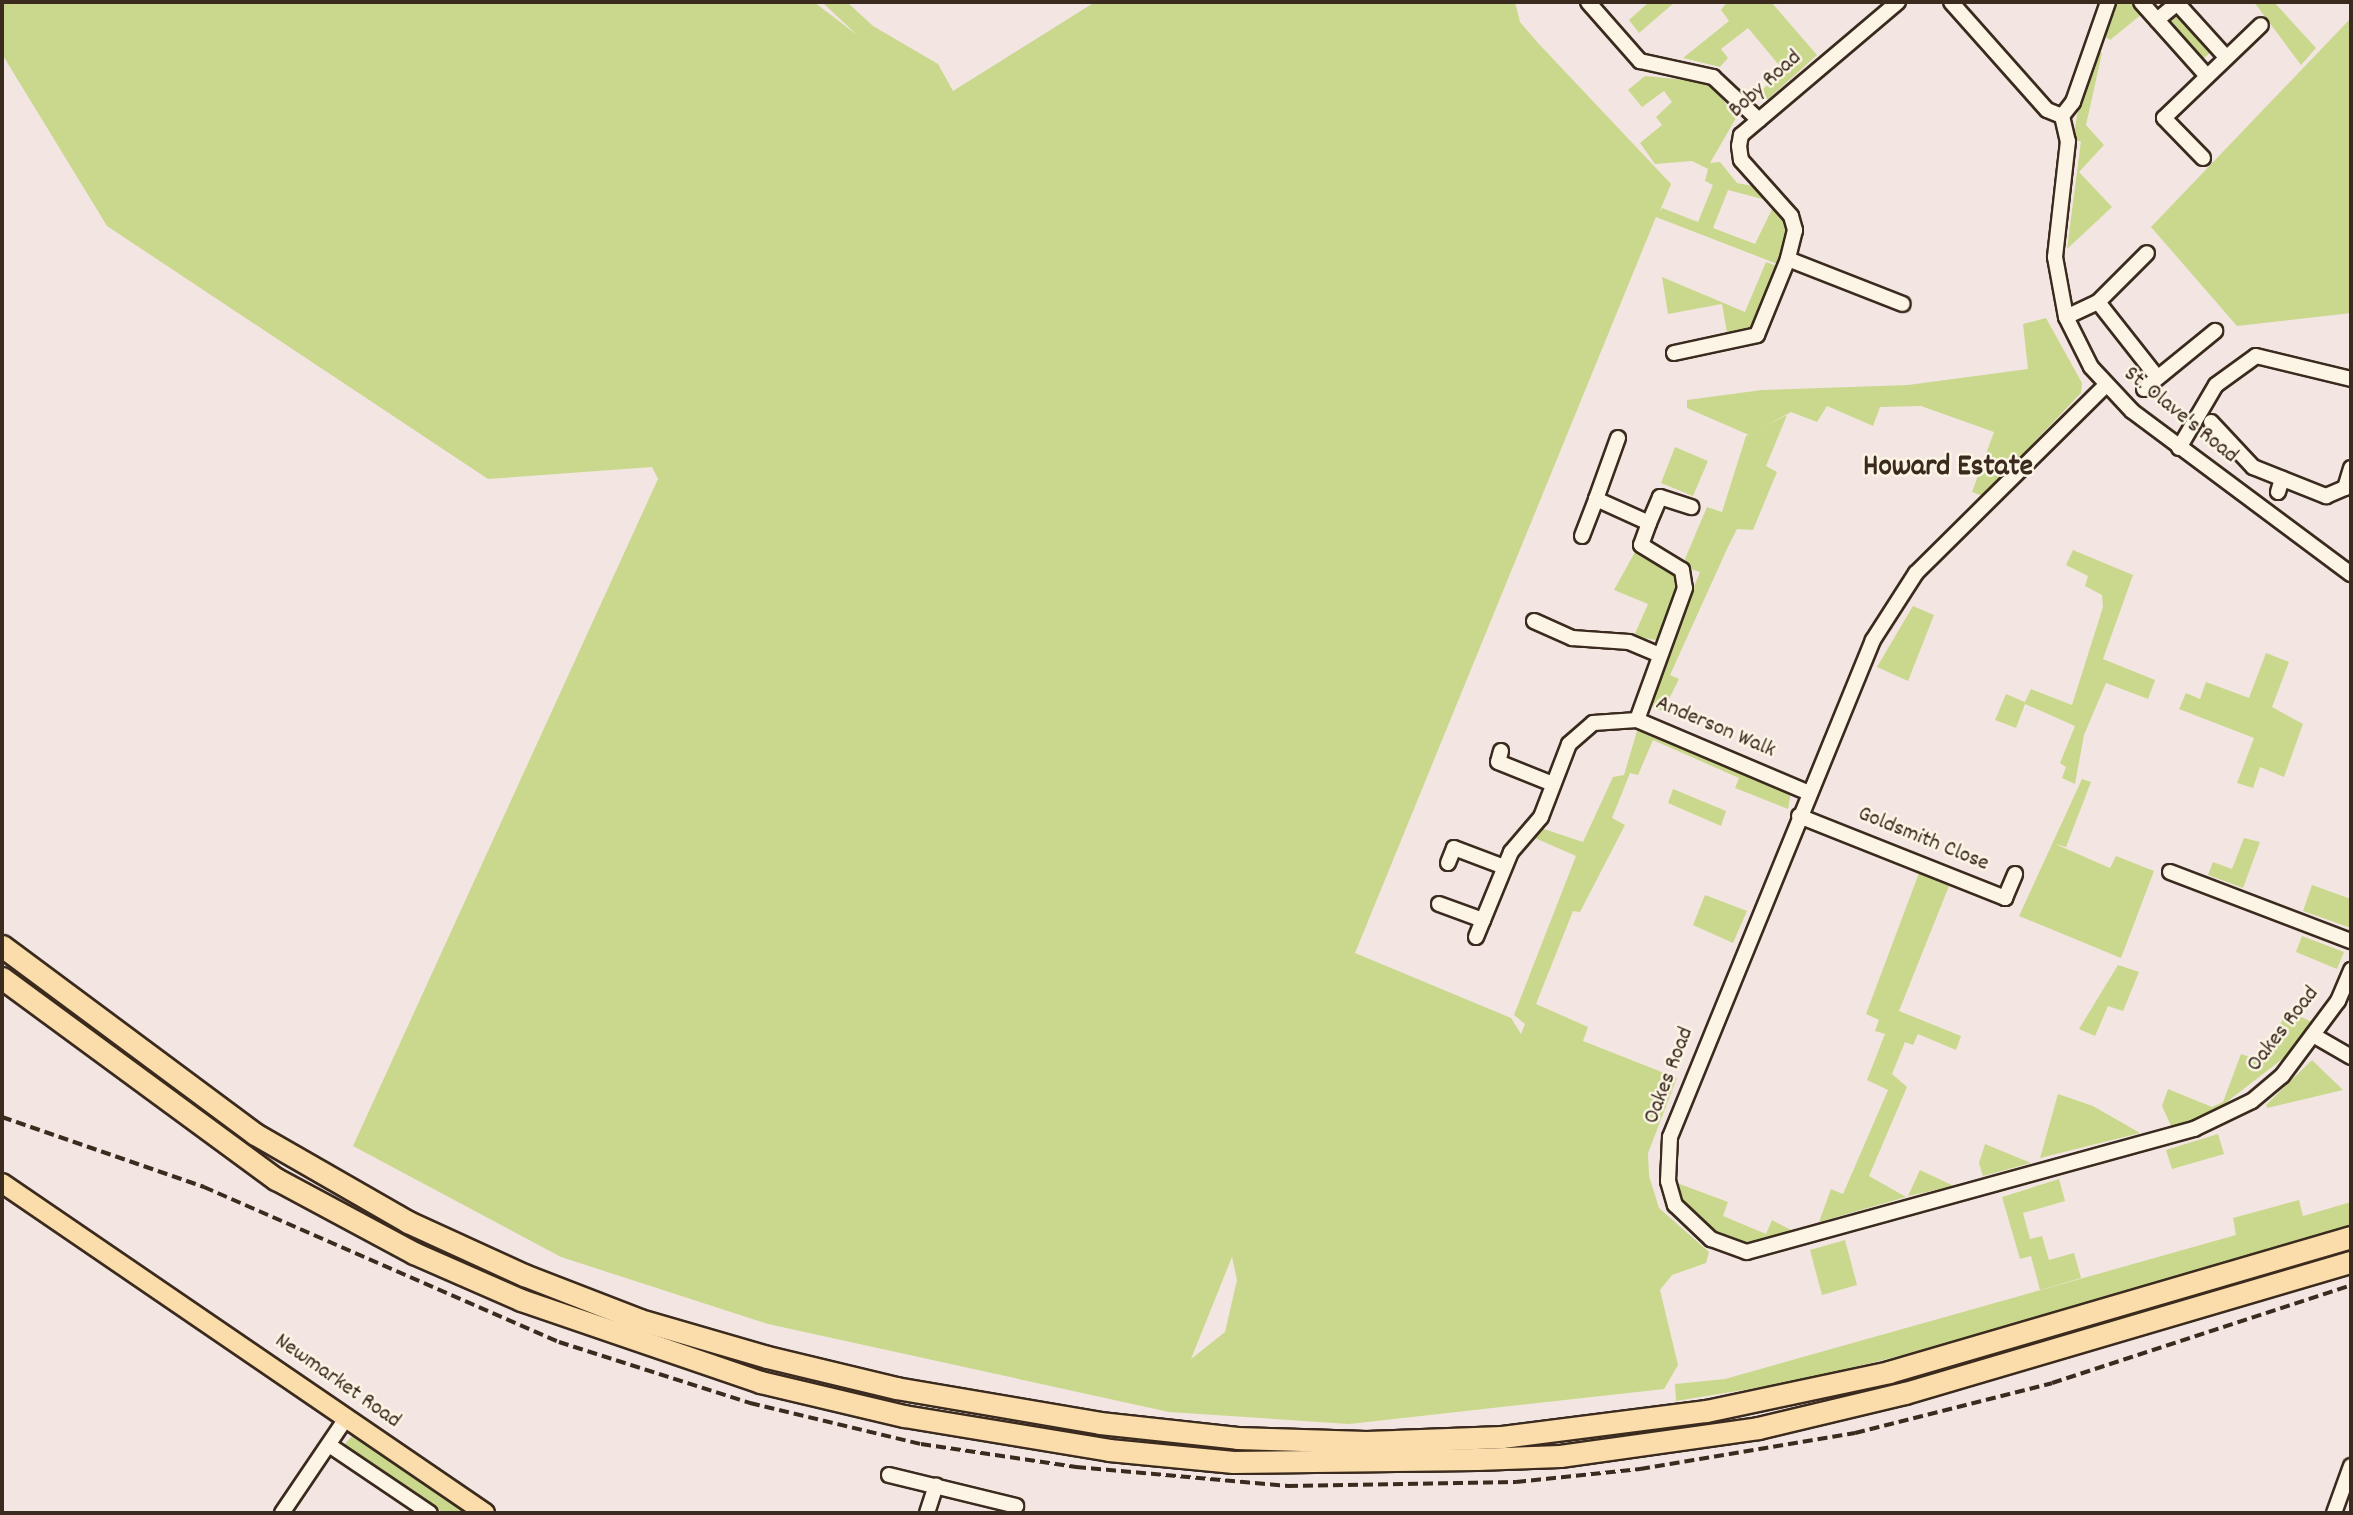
<!DOCTYPE html>
<style>
body{margin:0}
#map{position:relative;width:2353px;height:1515px;overflow:hidden;background:#f3e6e2;font-family:Dekko,sans-serif}
div>[style]{position:absolute}
[style*='--x']{left:calc(var(--x)*1px);top:calc(var(--y)*1px);width:calc(var(--w)*1px);rotate:calc(var(--a)*1deg)}
.green>*{inset:0;background:#c9d88c}
.roads{filter:drop-shadow(2px 0 #3b2a1e) drop-shadow(-2px 0 #3b2a1e) drop-shadow(0 2px #3b2a1e) drop-shadow(0 -2px #3b2a1e)}
.minor>*{height:14px;margin:-7px;padding:0 7px;transform-origin:7px;border-radius:7px;background:#fcf5e5}
.major>*{height:18px;margin:-9px;padding:0 9px;transform-origin:9px;border-radius:9px;background:#faddab}
.highway>*{height:21px;margin:-10.5px;padding:0 10.5px;transform-origin:10.5px;border-radius:10.5px;background:#faddab}
.rail>*{height:3.5px;margin-top:-1.75px;transform-origin:0;background:repeating-linear-gradient(90deg,#3b2a1e 0 10px,transparent 0 15px)}
span{translate:-50% -50%;white-space:nowrap;text-align:center;line-height:1.15;-webkit-text-stroke:5px #fcf5e5;paint-order:stroke}
.street-label{font-size:23px;color:#3b2a1e}
.district-label{font-size:30px;color:#3b2a1e;font-weight:700}
.frame{position:absolute;inset:0;border:4px solid #3b2a1e;pointer-events:none}
</style>
<div id="map">
<div class="green">
<i style="clip-path:polygon(evenodd,2px 2px,814px 2px,857px 35px,822px 2px,847px 2px,873px 26px,938px 64px,953px 91px,1095px 2px,1515px 2px,1520px 22px,1538px 43px,1671px 184px,1659px 213px,1662px 208px,1698px 222px,1713px 185px,1705px 181px,1708px 169px,1692px 161px,1655px 164px,1640px 143px,1662px 125px,1656px 117px,1672px 102px,1664px 91px,1642px 107px,1628px 90px,1645px 76px,1706px 82px,1715px 89px,1736px 118px,1710px 163px,1720px 162px,1737px 183px,1758px 187px,1770px 201px,1728px 190px,1713px 228px,1755px 244px,1774px 205px,1790px 228px,1780px 265px,1656px 217px,1355px 953px,1511px 1018px,1521px 1034px,1525px 1024px,1514px 1015px,1576px 856px,1535px 838px,1541px 828px,1583px 842px,1613px 777px,1624px 775px,1639px 724px,1791px 792px,1788px 809px,1735px 788px,1739px 778px,1653px 740px,1638px 775px,1630px 773px,1612px 818px,1625px 825px,1580px 912px,1573px 911px,1536px 1004px,1588px 1027px,1583px 1041px,1677px 1078px,1648px 1153px,1649px 1176px,1659px 1208px,1709px 1252px,1706px 1263px,1672px 1275px,1660px 1290px,1678px 1365px,1664px 1389px,1349px 1424px,1169px 1412px,768px 1324px,561px 1257px,353px 1146px,658px 479px,652px 467px,488px 479px,107px 226px,2px 54px,2px 2px,1232px 1257px,1237px 1280px,1225px 1332px,1191px 1359px,1232px 1257px)"></i>
<i style="clip-path:polygon(1649px 2px,1675px 2px,1639px 33px,1629px 20px)"></i>
<i style="clip-path:polygon(1727px 2px,1771px 2px,1817px 55px,1768px 99px,1752px 98px,1784px 71px,1748px 28px,1721px 49px,1728px 58px,1720px 67px,1683px 58px,1729px 21px,1721px 10px)"></i>
<i style="clip-path:polygon(2116px 2px,2132px 2px,2142px 14px,2110px 40px,2103px 35px)"></i>
<i style="clip-path:polygon(2254px 2px,2274px 2px,2316px 48px,2301px 65px)"></i>
<i style="clip-path:polygon(2176px 8px,2214px 49px,2201px 61px,2163px 20px)"></i>
<i style="clip-path:polygon(2351px 18px,2351px 313px,2237px 326px,2151px 227px)"></i>
<i style="clip-path:polygon(2096px 52px,2102px 53px,2086px 125px,2104px 145px,2079px 172px,2112px 207px,2067px 249px,2081px 141px,2073px 141px,2077px 115px)"></i>
<i style="clip-path:polygon(1766px 262px,1780px 267px,1756px 328px,1728px 338px,1722px 304px,1668px 314px,1662px 277px,1745px 312px)"></i>
<i style="clip-path:polygon(2046px 318px,2082px 383px,2081px 393px,1983px 496px,1972px 492px,1994px 432px,1921px 406px,1880px 407px,1873px 426px,1827px 406px,1817px 422px,1791px 412px,1749px 435px,1687px 408px,1687px 400px,1762px 390px,1908px 385px,2028px 369px,2023px 324px)"></i>
<i style="clip-path:polygon(1787px 415px,1766px 466px,1777px 472px,1753px 530px,1737px 529px,1727px 549px,1670px 675px,1679px 679px,1663px 711px,1646px 705px,1700px 572px,1682px 566px,1707px 507px,1722px 512px,1746px 436px)"></i>
<i style="clip-path:polygon(1675px 447px,1708px 461px,1693px 496px,1661px 483px)"></i>
<i style="clip-path:polygon(2073px 550px,2133px 575px,2103px 659px,2155px 680px,2148px 699px,2106px 683px,2084px 735px,2075px 784px,2062px 778px,2066px 767px,2060px 763px,2075px 726px,2025px 704px,2016px 728px,1995px 720px,2006px 694px,2025px 702px,2031px 689px,2072px 705px,2103px 607px,2102px 595px,2085px 586px,2088px 576px,2066px 565px)"></i>
<i style="clip-path:polygon(1635px 552px,1676px 572px,1679px 589px,1661px 641px,1634px 636px,1648px 604px,1614px 590px)"></i>
<i style="clip-path:polygon(1913px 606px,1934px 615px,1908px 681px,1877px 667px)"></i>
<i style="clip-path:polygon(2266px 653px,2289px 662px,2272px 707px,2303px 724px,2284px 777px,2260px 767px,2253px 788px,2237px 783px,2254px 738px,2179px 709px,2186px 693px,2200px 699px,2206px 682px,2249px 698px)"></i>
<i style="clip-path:polygon(2082px 779px,2091px 782px,2066px 847px,2055px 844px,2110px 868px,2116px 856px,2154px 871px,2121px 958px,2019px 916px)"></i>
<i style="clip-path:polygon(1673px 789px,1726px 811px,1721px 826px,1668px 803px)"></i>
<i style="clip-path:polygon(2244px 838px,2260px 842px,2243px 888px,2208px 875px,2213px 862px,2232px 869px)"></i>
<i style="clip-path:polygon(1919px 873px,1949px 886px,1899px 1011px,1961px 1036px,1956px 1050px,1918px 1034px,1913px 1045px,1905px 1042px,1892px 1074px,1907px 1087px,1869px 1176px,1906px 1197px,1819px 1222px,1831px 1189px,1843px 1194px,1888px 1090px,1867px 1080px,1885px 1034px,1875px 1031px,1879px 1020px,1866px 1014px)"></i>
<i style="clip-path:polygon(2312px 885px,2351px 899px,2351px 928px,2303px 911px)"></i>
<i style="clip-path:polygon(1705px 895px,1747px 911px,1733px 943px,1693px 925px)"></i>
<i style="clip-path:polygon(2302px 936px,2344px 952px,2337px 969px,2296px 952px)"></i>
<i style="clip-path:polygon(2118px 965px,2139px 972px,2123px 1011px,2108px 1006px,2095px 1036px,2079px 1029px)"></i>
<i style="clip-path:polygon(2286px 1010px,2314px 1023px,2290px 1053px,2210px 1115px,2172px 1128px,2162px 1106px,2168px 1089px,2212px 1107px,2223px 1102px,2241px 1054px,2266px 1062px)"></i>
<i style="clip-path:polygon(2312px 1060px,2343px 1090px,2267px 1108px,2266px 1105px)"></i>
<i style="clip-path:polygon(2058px 1094px,2093px 1106px,2140px 1133px,2040px 1158px)"></i>
<i style="clip-path:polygon(2218px 1134px,2224px 1154px,2172px 1169px,2166px 1150px)"></i>
<i style="clip-path:polygon(1985px 1144px,2031px 1163px,1983px 1176px,1979px 1163px)"></i>
<i style="clip-path:polygon(1920px 1170px,1954px 1186px,1908px 1196px)"></i>
<i style="clip-path:polygon(2059px 1179px,2065px 1201px,2023px 1213px,2030px 1239px,2042px 1236px,2049px 1260px,2074px 1253px,2081px 1278px,2040px 1290px,2031px 1256px,2020px 1259px,2002px 1197px)"></i>
<i style="clip-path:polygon(1677px 1183px,1728px 1202px,1723px 1216px,1766px 1234px,1772px 1220px,1795px 1232px,1748px 1243px,1719px 1236px,1685px 1206px)"></i>
<i style="clip-path:polygon(2299px 1200px,2303px 1216px,2351px 1202px,2351px 1225px,1932px 1348px,1798px 1381px,1676px 1401px,1675px 1384px,1725px 1379px,2236px 1235px,2233px 1218px)"></i>
<i style="clip-path:polygon(1845px 1240px,1857px 1285px,1822px 1295px,1810px 1250px)"></i>
<i style="clip-path:polygon(353px 1435px,468px 1513px,444px 1513px,343px 1446px)"></i>
</div>
<div class="roads">
<div class="minor">
<i style="--x:1588;--y:2;--w:79;--a:48.6"></i>
<i style="--x:1640;--y:61;--w:75;--a:12.4"></i>
<i style="--x:1713;--y:77;--w:63;--a:43.1"></i>
<i style="--x:1898;--y:2;--w:206;--a:139.7"></i>
<i style="--x:1741;--y:135;--w:11;--a:100"></i>
<i style="--x:1739;--y:146;--w:14;--a:82"></i>
<i style="--x:1741;--y:160;--w:75;--a:48.2"></i>
<i style="--x:1791;--y:216;--w:15;--a:74"></i>
<i style="--x:1795;--y:230;--w:30;--a:104"></i>
<i style="--x:1788;--y:259;--w:123;--a:21.4"></i>
<i style="--x:1951;--y:2;--w:144;--a:48.4"></i>
<i style="--x:2047;--y:110;--w:16;--a:22"></i>
<i style="--x:2141;--y:2;--w:99;--a:48.3"></i>
<i style="--x:2157;--y:20;--w:26;--a:-40"></i>
<i style="--x:2177;--y:3;--w:73;--a:47.8"></i>
<i style="--x:2062;--y:116;--w:26;--a:77"></i>
<i style="--x:2068;--y:141;--w:117;--a:96.4"></i>
<i style="--x:2055;--y:257;--w:61;--a:79.6"></i>
<i style="--x:2066;--y:317;--w:56;--a:63.4"></i>
<i style="--x:2091;--y:367;--w:60;--a:47"></i>
<i style="--x:2132;--y:411;--w:273;--a:36.7"></i>
<i style="--x:2062;--y:116;--w:18;--a:-52"></i>
<i style="--x:2073;--y:102;--w:106;--a:-70.7"></i>
<i style="--x:2203;--y:158;--w:56;--a:-134.3"></i>
<i style="--x:2164;--y:118;--w:134;--a:-43.8"></i>
<i style="--x:2098;--y:302;--w:95;--a:51.8"></i>
<i style="--x:2066;--y:317;--w:35;--a:-25"></i>
<i style="--x:2098;--y:302;--w:69;--a:-45"></i>
<i style="--x:1674;--y:353;--w:85;--a:-12.2"></i>
<i style="--x:1757;--y:335;--w:82;--a:-67.8"></i>
<i style="--x:2105;--y:386;--w:266;--a:135.3"></i>
<i style="--x:1916;--y:573;--w:80;--a:122.7"></i>
<i style="--x:1873;--y:640;--w:537;--a:112.22"></i>
<i style="--x:1670;--y:1137;--w:44;--a:92.6"></i>
<i style="--x:1668;--y:1181;--w:25;--a:74"></i>
<i style="--x:1675;--y:1205;--w:50;--a:43.4"></i>
<i style="--x:1711;--y:1239;--w:38;--a:20"></i>
<i style="--x:1747;--y:1252;--w:464;--a:-15.4"></i>
<i style="--x:2194;--y:1129;--w:64;--a:-25.8"></i>
<i style="--x:2252;--y:1101;--w:39;--a:-40"></i>
<i style="--x:2282;--y:1076;--w:94;--a:-53.3"></i>
<i style="--x:2338;--y:1001;--w:34;--a:-67"></i>
<i style="--x:2144;--y:389;--w:92;--a:-39.2"></i>
<i style="--x:2211;--y:422;--w:62;--a:47"></i>
<i style="--x:2253;--y:467;--w:79;--a:21.7"></i>
<i style="--x:2326;--y:496;--w:21;--a:-23"></i>
<i style="--x:2345;--y:488;--w:21;--a:-73"></i>
<i style="--x:1618;--y:438;--w:65;--a:109.8"></i>
<i style="--x:1596;--y:499;--w:58;--a:24.4"></i>
<i style="--x:1649;--y:523;--w:23;--a:110"></i>
<i style="--x:1641;--y:545;--w:48;--a:31.4"></i>
<i style="--x:1682;--y:570;--w:18;--a:81"></i>
<i style="--x:1685;--y:588;--w:140;--a:110"></i>
<i style="--x:2179;--y:448;--w:73;--a:-59.6"></i>
<i style="--x:2216;--y:385;--w:49;--a:-35.9"></i>
<i style="--x:2256;--y:356;--w:98;--a:13.6"></i>
<i style="--x:2278;--y:492;--w:14;--a:-73"></i>
<i style="--x:1649;--y:523;--w:28;--a:-67"></i>
<i style="--x:1660;--y:497;--w:33;--a:18"></i>
<i style="--x:1582;--y:536;--w:40;--a:-69"></i>
<i style="--x:1534;--y:621;--w:42;--a:24.1"></i>
<i style="--x:1572;--y:638;--w:57;--a:4"></i>
<i style="--x:1629;--y:642;--w:33;--a:23"></i>
<i style="--x:1501;--y:751;--w:11;--a:105"></i>
<i style="--x:1498;--y:762;--w:59;--a:21.8"></i>
<i style="--x:1799;--y:816;--w:222;--a:21.7"></i>
<i style="--x:2005;--y:898;--w:26;--a:-67"></i>
<i style="--x:1448;--y:863;--w:16;--a:-68"></i>
<i style="--x:1454;--y:848;--w:53;--a:20.8"></i>
<i style="--x:2170;--y:872;--w:194;--a:20.9"></i>
<i style="--x:1439;--y:904;--w:47;--a:20"></i>
<i style="--x:1476;--y:937;--w:92;--a:-67.6"></i>
<i style="--x:1511;--y:852;--w:46;--a:-49.4"></i>
<i style="--x:1541;--y:817;--w:78;--a:-69"></i>
<i style="--x:1569;--y:744;--w:32;--a:-41"></i>
<i style="--x:1593;--y:723;--w:44;--a:-3.9"></i>
<i style="--x:1637;--y:720;--w:187;--a:23"></i>
<i style="--x:2313;--y:1035;--w:44;--a:30.1"></i>
<i style="--x:332;--y:1447;--w:118;--a:34"></i>
<i style="--x:889;--y:1475;--w:131;--a:13.7"></i>
<i style="--x:282;--y:1513;--w:116;--a:-55.9"></i>
<i style="--x:927;--y:1513;--w:29;--a:-72"></i>
<i style="--x:2334;--y:1513;--w:50;--a:-70.1"></i>
</div>
<div class="major">
<i style="--x:2;--y:1183;--w:585;--a:34.34"></i>
</div>
<div class="highway">
<i style="--x:2;--y:946;--w:315;--a:36.6"></i>
<i style="--x:255;--y:1134;--w:177;--a:29.9"></i>
<i style="--x:408;--y:1222;--w:128;--a:24.6"></i>
<i style="--x:524;--y:1275;--w:124;--a:21.2"></i>
<i style="--x:640;--y:1320;--w:132;--a:16.2"></i>
<i style="--x:767;--y:1357;--w:133;--a:13.5"></i>
<i style="--x:896;--y:1388;--w:207;--a:9.7"></i>
<i style="--x:1100;--y:1423;--w:138;--a:6.2"></i>
<i style="--x:1237;--y:1438;--w:129;--a:1.8"></i>
<i style="--x:1366;--y:1442;--w:136;--a:-2.1"></i>
<i style="--x:1502;--y:1437;--w:206;--a:-7.3"></i>
<i style="--x:1706;--y:1411;--w:187;--a:-12"></i>
<i style="--x:1889;--y:1372;--w:481;--a:-16.3"></i>
<i style="--x:2;--y:978;--w:340;--a:36.3"></i>
<i style="--x:276;--y:1179;--w:157;--a:28.2"></i>
<i style="--x:414;--y:1253;--w:117;--a:23.7"></i>
<i style="--x:521;--y:1300;--w:253;--a:18.9"></i>
<i style="--x:760;--y:1382;--w:148;--a:13.3"></i>
<i style="--x:904;--y:1416;--w:208;--a:9.4"></i>
<i style="--x:1109;--y:1450;--w:125;--a:5.5"></i>
<i style="--x:1233;--y:1462;--w:244;--a:-0.7"></i>
<i style="--x:1477;--y:1459;--w:83;--a:-2.1"></i>
<i style="--x:1560;--y:1456;--w:200;--a:-8"></i>
<i style="--x:1758;--y:1428;--w:151;--a:-13.4"></i>
<i style="--x:1905;--y:1393;--w:465;--a:-16.4"></i>
</div>
</div>
<div class="rail">
<i style="--x:2;--y:1117;--w:214;--a:19.1"></i>
<i style="--x:204;--y:1187;--w:387;--a:23.6"></i>
<i style="--x:559;--y:1342;--w:201;--a:17.7"></i>
<i style="--x:750;--y:1403;--w:176;--a:13.5"></i>
<i style="--x:921;--y:1444;--w:157;--a:8.4"></i>
<i style="--x:1076;--y:1467;--w:213;--a:5.1"></i>
<i style="--x:1288;--y:1486;--w:228;--a:-1"></i>
<i style="--x:1516;--y:1482;--w:125;--a:-6"></i>
<i style="--x:1640;--y:1469;--w:218;--a:-9.5"></i>
<i style="--x:1855;--y:1433;--w:203;--a:-14.2"></i>
<i style="--x:2052;--y:1383;--w:315;--a:-18.1"></i>
</div>
<div class="street-label">
<span style="left:1766px;top:85px;rotate:-42deg">Boby Road</span>
<span style="left:2180px;top:416px;rotate:39deg">St. Olave's Road</span>
<span style="left:1715px;top:728px;rotate:23deg">Anderson Walk</span>
<span style="left:1923px;top:840px;rotate:22deg">Goldsmith Close</span>
<span style="left:2284px;top:1030px;rotate:-52deg">Oakes Road</span>
<span style="left:1670px;top:1076px;rotate:-69deg">Oakes Road</span>
<span style="left:337px;top:1382px;rotate:35deg">Newmarket Road</span>
</div>
<div class="district-label">
<span style="left:1948px;top:469px">Howard Estate</span>
</div>
<div class="frame"></div>
</div>
